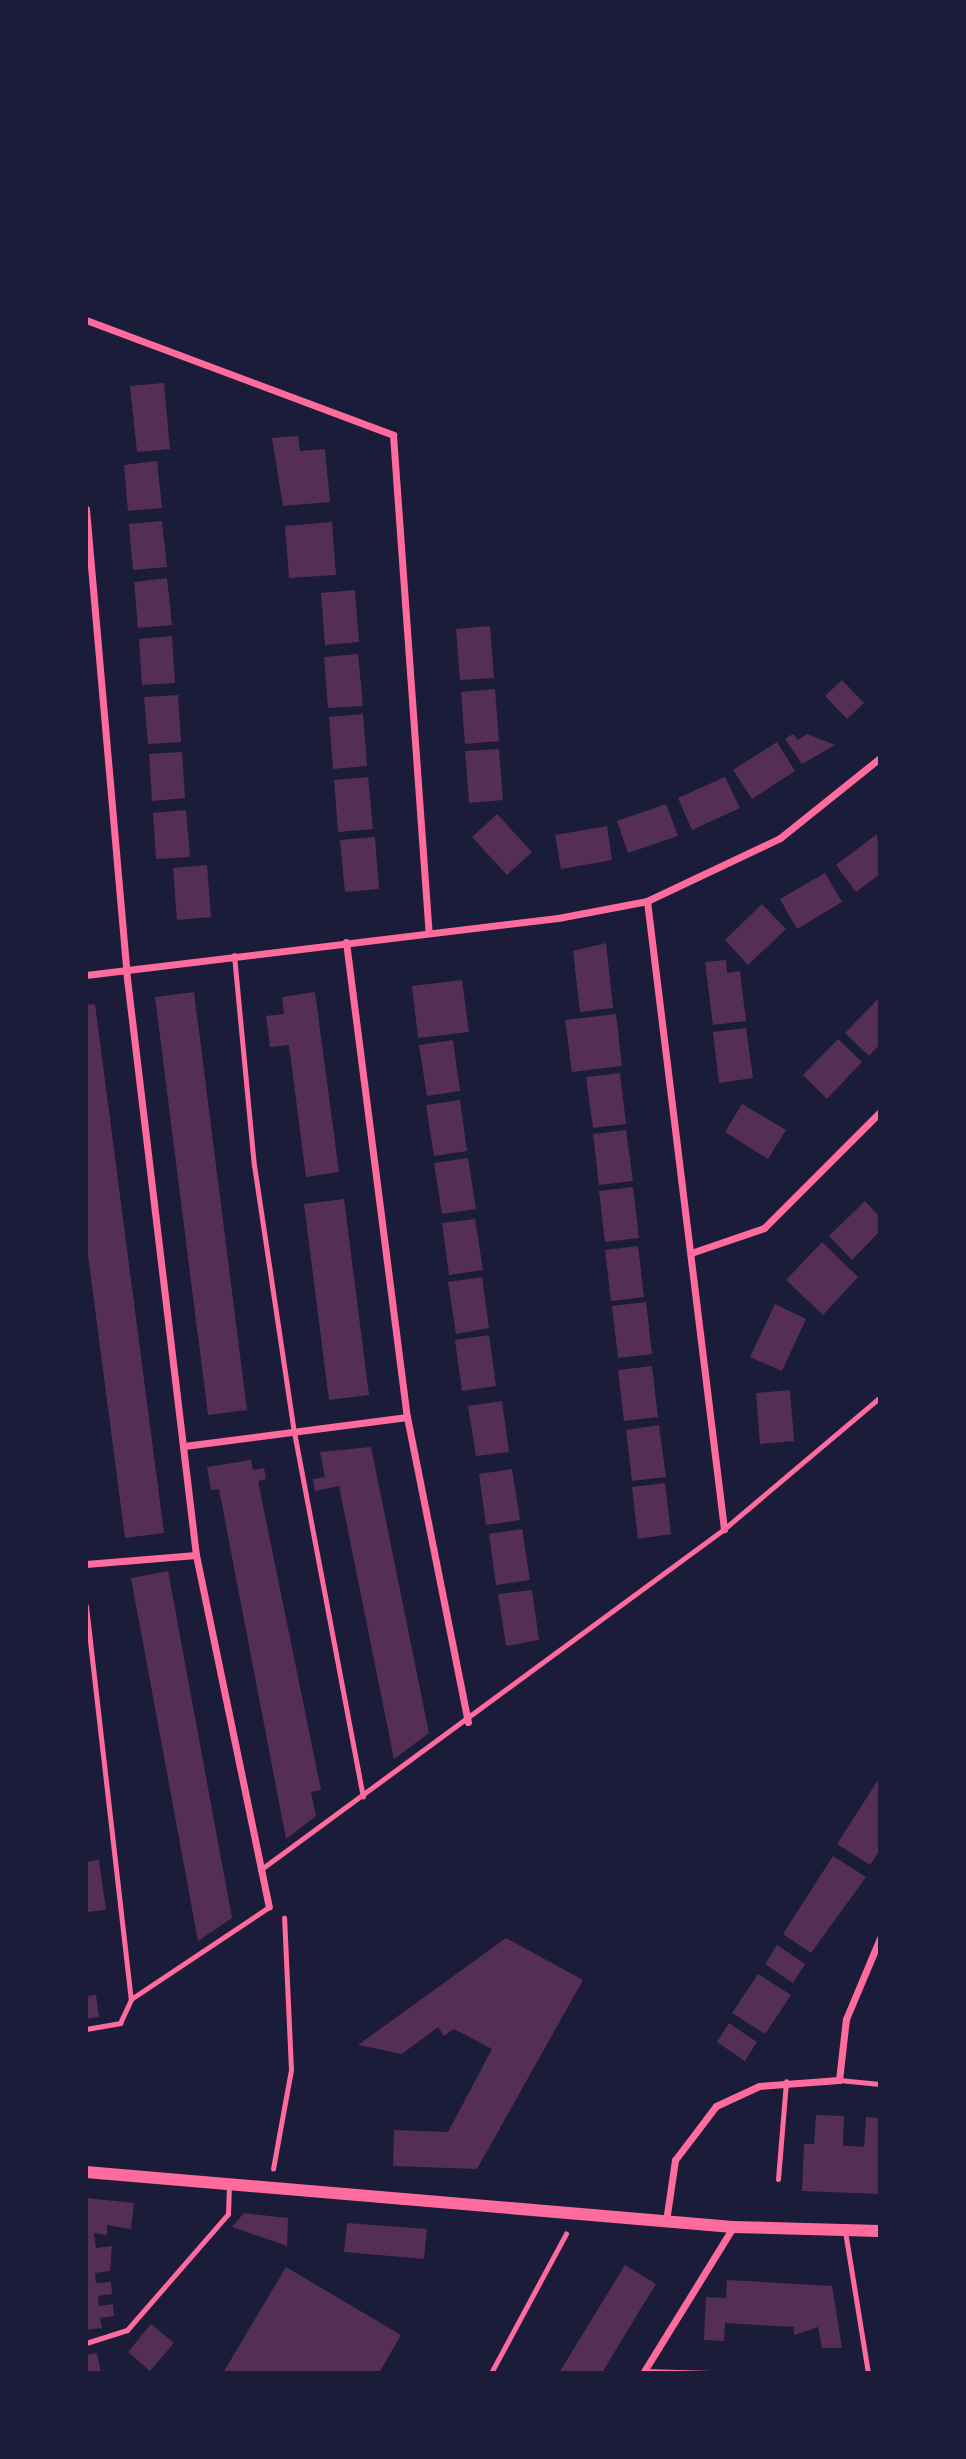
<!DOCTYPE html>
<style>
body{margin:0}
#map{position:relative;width:966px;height:2459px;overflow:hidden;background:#1b1b3a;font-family:Quicksand,sans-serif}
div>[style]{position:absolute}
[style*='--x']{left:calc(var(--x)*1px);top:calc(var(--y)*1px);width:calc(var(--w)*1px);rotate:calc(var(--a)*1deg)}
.building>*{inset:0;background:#542f53}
.path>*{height:4.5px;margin:-2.25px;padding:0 2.25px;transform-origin:2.25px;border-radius:2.25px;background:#ff6b9d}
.service>*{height:5px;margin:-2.5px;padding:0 2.5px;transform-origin:2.5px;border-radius:2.5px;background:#ff6b9d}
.minor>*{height:7px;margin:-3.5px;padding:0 3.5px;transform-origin:3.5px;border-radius:3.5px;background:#ff6b9d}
.tertiary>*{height:12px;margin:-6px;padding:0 6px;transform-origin:6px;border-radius:6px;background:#ff6b9d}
span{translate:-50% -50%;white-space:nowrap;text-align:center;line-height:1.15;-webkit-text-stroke:7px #1b1b3a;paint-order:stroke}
.frame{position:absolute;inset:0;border:88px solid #1b1b3a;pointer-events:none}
</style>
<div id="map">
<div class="building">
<i style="clip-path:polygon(164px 383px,170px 449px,137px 452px,130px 386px)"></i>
<i style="clip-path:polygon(298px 436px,300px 451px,325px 449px,330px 502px,283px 506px,272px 438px)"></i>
<i style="clip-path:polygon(157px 461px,162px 508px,128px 511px,124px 465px)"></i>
<i style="clip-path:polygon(162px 521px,167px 567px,133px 570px,129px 524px)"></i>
<i style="clip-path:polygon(332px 522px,336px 575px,289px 578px,285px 526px)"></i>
<i style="clip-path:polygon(167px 578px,172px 625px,138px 628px,134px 582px)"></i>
<i style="clip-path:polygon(355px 590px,359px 642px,325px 645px,321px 593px)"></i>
<i style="clip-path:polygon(490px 626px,494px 678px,460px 680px,456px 629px)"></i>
<i style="clip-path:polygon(172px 636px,175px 683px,142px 685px,139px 639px)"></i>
<i style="clip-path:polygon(358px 654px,363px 706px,328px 708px,324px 657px)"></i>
<i style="clip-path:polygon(842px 680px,864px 703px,847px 719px,825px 696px)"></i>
<i style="clip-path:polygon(495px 689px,499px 741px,465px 744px,461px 692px)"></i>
<i style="clip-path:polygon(178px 695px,181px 742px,148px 744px,144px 697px)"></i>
<i style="clip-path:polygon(363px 714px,367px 766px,333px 769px,329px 717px)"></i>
<i style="clip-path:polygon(793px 734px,798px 740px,807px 734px,835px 745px,802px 764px,785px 739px)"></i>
<i style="clip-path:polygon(777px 742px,795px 771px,752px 799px,733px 770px)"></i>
<i style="clip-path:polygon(499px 749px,503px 800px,469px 803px,465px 751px)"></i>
<i style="clip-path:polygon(182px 752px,185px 798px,152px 801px,149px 754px)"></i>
<i style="clip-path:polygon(368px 777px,373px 829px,338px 832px,334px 780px)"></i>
<i style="clip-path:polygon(725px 777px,740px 808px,692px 830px,678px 798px)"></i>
<i style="clip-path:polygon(666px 804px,678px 836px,628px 853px,617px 821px)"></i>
<i style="clip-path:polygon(186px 810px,190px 857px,156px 859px,153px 813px)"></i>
<i style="clip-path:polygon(497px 814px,532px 852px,507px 875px,472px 837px)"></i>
<i style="clip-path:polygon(607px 826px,612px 860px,561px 869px,555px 835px)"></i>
<i style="clip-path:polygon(877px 834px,880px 874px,856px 892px,836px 865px)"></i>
<i style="clip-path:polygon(375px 837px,379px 889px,345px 892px,340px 840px)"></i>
<i style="clip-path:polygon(207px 865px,211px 917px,177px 920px,173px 868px)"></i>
<i style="clip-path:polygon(825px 873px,842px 902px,797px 929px,780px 899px)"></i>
<i style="clip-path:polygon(762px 904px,786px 929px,748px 965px,725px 940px)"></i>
<i style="clip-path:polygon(606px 943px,613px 1008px,580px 1012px,573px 951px)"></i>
<i style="clip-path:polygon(726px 960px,727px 973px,740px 971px,746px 1021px,713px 1025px,705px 962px)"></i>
<i style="clip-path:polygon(462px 980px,469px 1032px,418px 1038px,412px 986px)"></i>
<i style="clip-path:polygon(194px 992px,247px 1410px,208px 1415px,155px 997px)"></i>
<i style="clip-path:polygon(315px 992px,339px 1172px,306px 1177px,289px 1045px,270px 1047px,266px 1016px,284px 1014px,282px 997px)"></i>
<i style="clip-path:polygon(880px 997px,880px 1044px,869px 1056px,845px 1033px)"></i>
<i style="clip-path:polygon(95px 1004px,164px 1533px,125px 1538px,86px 1240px,86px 1005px)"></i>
<i style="clip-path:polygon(616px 1014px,622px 1066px,572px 1072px,565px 1020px)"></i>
<i style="clip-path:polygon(746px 1028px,753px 1078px,719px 1083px,713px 1032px)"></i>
<i style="clip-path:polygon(838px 1039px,862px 1062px,827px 1099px,803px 1075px)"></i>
<i style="clip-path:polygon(453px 1040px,460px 1091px,427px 1096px,419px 1045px)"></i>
<i style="clip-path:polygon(620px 1073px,626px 1124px,593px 1128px,586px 1077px)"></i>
<i style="clip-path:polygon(460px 1100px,467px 1151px,434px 1156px,426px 1105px)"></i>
<i style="clip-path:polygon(742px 1104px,786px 1130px,768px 1159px,725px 1132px)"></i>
<i style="clip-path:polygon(626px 1130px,633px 1181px,599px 1185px,593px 1134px)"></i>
<i style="clip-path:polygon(468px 1158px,476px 1209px,442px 1214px,434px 1163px)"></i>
<i style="clip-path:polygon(633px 1187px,639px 1238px,605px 1242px,599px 1191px)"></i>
<i style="clip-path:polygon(344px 1199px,369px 1395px,329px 1400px,304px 1204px)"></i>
<i style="clip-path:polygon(865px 1201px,880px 1217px,880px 1231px,852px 1260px,829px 1236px)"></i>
<i style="clip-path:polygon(475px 1219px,483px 1270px,449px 1275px,442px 1223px)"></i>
<i style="clip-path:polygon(822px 1242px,858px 1277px,823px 1315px,786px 1280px)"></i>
<i style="clip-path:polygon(638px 1246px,644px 1297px,611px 1301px,605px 1250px)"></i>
<i style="clip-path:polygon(482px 1277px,489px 1328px,456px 1334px,448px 1282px)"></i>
<i style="clip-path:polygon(646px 1302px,652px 1354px,618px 1358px,612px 1306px)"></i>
<i style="clip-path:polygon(775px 1304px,806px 1319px,782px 1371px,750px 1357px)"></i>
<i style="clip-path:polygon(489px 1335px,496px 1386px,462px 1391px,455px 1340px)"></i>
<i style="clip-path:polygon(652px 1366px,658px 1417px,624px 1421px,618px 1370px)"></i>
<i style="clip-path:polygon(790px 1390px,794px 1441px,760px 1444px,756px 1393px)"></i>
<i style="clip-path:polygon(502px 1401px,509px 1452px,476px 1456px,468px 1406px)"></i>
<i style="clip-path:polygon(659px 1425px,666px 1477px,632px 1481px,626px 1430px)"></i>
<i style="clip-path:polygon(371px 1447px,429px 1733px,394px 1759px,339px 1486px,315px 1491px,313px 1479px,325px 1477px,320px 1452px)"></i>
<i style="clip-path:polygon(251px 1460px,253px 1470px,264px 1468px,266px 1479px,258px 1481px,321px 1790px,311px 1792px,316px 1816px,286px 1839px,219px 1489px,211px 1490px,207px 1467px)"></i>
<i style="clip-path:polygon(512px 1469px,520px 1520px,486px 1525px,479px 1474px)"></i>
<i style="clip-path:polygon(665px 1483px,671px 1534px,638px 1539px,632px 1487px)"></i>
<i style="clip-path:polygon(522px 1529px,530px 1580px,496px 1585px,489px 1534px)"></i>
<i style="clip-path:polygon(168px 1571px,232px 1918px,198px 1941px,131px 1578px)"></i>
<i style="clip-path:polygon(532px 1590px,539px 1640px,506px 1646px,498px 1594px)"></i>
<i style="clip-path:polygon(880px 1777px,880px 1850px,870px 1865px,837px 1844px)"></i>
<i style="clip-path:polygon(833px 1856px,866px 1877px,811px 1953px,783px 1934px)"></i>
<i style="clip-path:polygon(99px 1860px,106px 1910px,86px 1912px,86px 1862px)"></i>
<i style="clip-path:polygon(506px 1938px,583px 1980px,477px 2169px,393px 2166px,394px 2130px,448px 2132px,492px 2049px,454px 2029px,444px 2036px,438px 2027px,402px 2054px,358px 2045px)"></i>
<i style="clip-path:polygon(777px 1945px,805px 1964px,793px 1983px,765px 1964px)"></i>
<i style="clip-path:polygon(758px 1974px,791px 1995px,765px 2034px,732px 2013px)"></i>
<i style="clip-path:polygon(96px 1995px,99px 2017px,86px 2019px,86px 1996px)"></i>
<i style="clip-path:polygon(729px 2023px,757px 2042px,745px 2061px,717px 2042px)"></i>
<i style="clip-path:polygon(816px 2115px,844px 2116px,843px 2146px,853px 2146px,864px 2147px,866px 2117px,880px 2118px,880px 2194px,802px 2191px,804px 2144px,814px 2144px)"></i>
<i style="clip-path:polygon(86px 2198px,134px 2203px,131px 2229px,107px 2225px,107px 2235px,94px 2233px,96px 2248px,112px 2246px,110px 2271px,95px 2273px,96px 2283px,111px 2282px,112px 2294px,98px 2296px,99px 2306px,113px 2304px,114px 2316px,100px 2318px,102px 2328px,86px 2330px)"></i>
<i style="clip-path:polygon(244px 2213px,288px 2218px,287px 2246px,232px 2227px)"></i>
<i style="clip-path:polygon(347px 2223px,427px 2229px,424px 2259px,344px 2252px)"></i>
<i style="clip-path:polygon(625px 2265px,656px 2284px,643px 2305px,602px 2373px,559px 2373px)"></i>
<i style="clip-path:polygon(286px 2267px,401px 2335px,379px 2373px,223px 2373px)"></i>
<i style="clip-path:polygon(727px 2280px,832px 2286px,842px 2348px,822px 2348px,818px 2327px,794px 2335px,794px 2327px,725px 2323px,724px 2341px,704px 2340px,706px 2297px,726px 2298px)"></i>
<i style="clip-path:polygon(151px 2324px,174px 2343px,150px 2371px,128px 2352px)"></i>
<i style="clip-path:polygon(97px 2353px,101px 2373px,86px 2373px,86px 2355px)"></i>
</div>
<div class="path">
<i style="--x:273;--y:2169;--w:101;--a:-79.7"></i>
<i style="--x:291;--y:2070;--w:152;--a:-92.6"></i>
<i style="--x:491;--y:2373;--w:158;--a:-61.7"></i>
</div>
<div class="service">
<i style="--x:234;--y:955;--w:211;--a:84.6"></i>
<i style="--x:254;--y:1165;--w:270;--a:81.5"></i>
<i style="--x:294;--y:1432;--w:371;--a:79.3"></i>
<i style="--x:86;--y:1606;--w:396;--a:83.5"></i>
<i style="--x:260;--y:1870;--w:576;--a:-36.31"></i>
<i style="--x:724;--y:1529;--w:204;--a:-40.2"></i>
<i style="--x:86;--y:2029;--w:35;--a:-10"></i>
<i style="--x:120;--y:2023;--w:26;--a:-65"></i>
<i style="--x:131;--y:1999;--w:166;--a:-33.7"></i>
<i style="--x:839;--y:2080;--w:41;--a:5.6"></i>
<i style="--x:778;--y:2179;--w:98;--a:-85.3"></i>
<i style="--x:845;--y:2231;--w:144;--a:80.8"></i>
<i style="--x:86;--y:2343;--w:43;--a:-17.6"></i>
<i style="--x:127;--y:2330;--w:154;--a:-49"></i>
<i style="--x:228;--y:2214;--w:26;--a:-88"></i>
<i style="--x:645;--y:2371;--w:67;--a:1.7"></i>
</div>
<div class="minor">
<i style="--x:86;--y:320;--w:328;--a:20.5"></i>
<i style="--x:393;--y:435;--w:499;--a:85.9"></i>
<i style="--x:86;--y:509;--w:463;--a:85"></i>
<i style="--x:126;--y:970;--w:589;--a:83.18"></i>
<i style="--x:196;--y:1555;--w:359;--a:78.3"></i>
<i style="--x:647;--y:901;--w:633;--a:83.01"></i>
<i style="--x:346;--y:942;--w:479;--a:82.7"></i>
<i style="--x:407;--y:1417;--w:311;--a:78.7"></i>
<i style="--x:86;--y:975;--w:475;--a:-6.9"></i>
<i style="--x:558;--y:918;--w:91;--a:-10.8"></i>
<i style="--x:647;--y:901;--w:147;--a:-25.3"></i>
<i style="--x:780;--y:838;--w:128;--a:-38.7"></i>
<i style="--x:691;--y:1253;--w:77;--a:-18.9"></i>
<i style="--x:764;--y:1228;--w:164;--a:-45"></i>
<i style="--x:184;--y:1446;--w:225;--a:-7.4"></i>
<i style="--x:86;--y:1564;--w:110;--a:-4.7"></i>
<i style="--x:666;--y:2221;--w:62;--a:-81.6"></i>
<i style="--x:675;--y:2160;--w:68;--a:-52.8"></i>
<i style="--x:716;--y:2106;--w:47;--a:-24.9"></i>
<i style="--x:759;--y:2086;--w:80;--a:-4.3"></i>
<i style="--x:839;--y:2080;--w:61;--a:-83.5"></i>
<i style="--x:846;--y:2019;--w:88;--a:-67.2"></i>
<i style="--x:643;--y:2373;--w:172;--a:-58.3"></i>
</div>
<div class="tertiary">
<i style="--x:86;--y:2172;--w:649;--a:4.86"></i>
<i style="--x:733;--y:2227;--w:147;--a:1.6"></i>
</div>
<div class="frame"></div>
</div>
